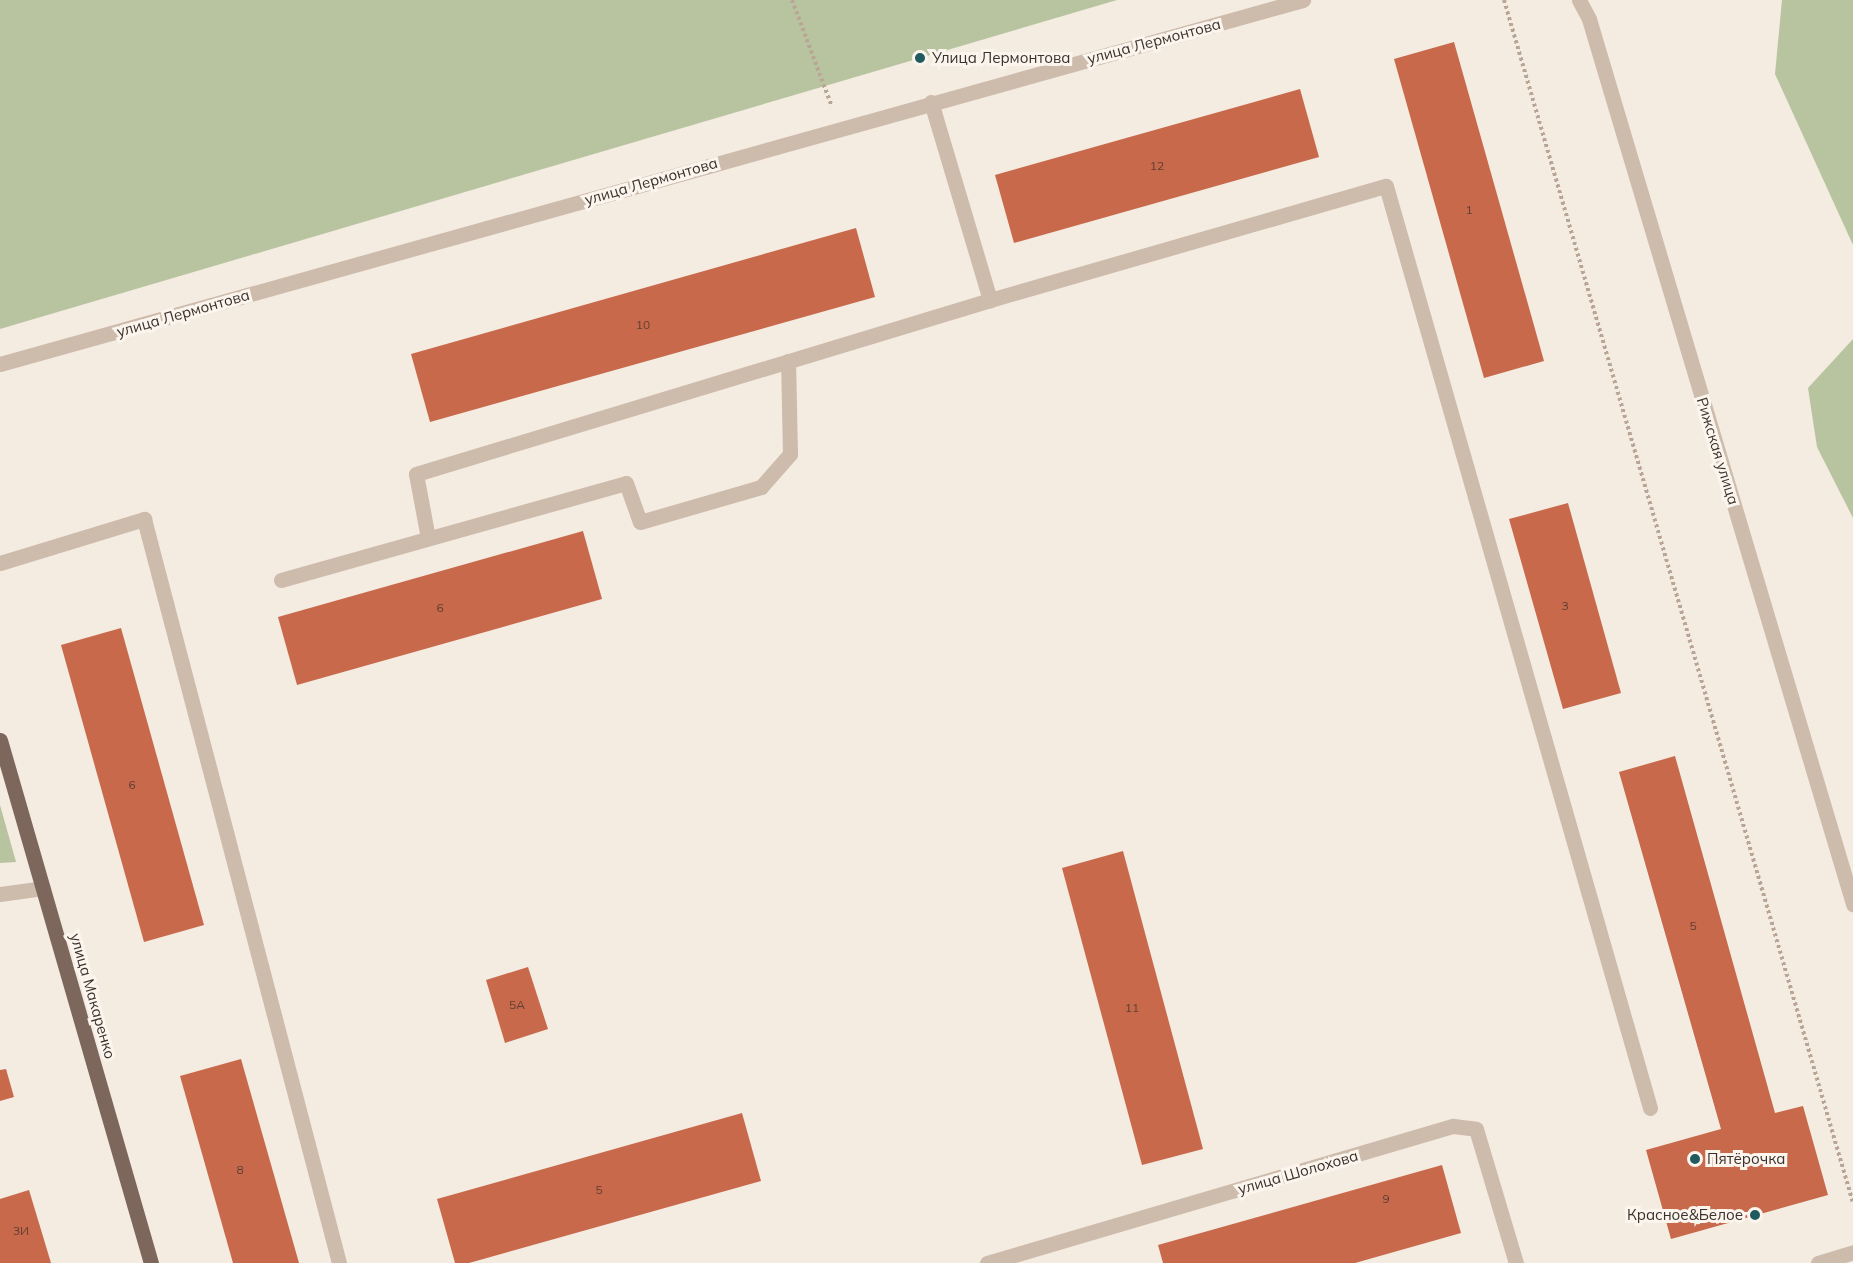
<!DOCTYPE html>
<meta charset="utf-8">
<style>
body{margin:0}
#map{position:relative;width:1853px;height:1263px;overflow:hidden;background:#f4ebe1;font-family:Mulish,sans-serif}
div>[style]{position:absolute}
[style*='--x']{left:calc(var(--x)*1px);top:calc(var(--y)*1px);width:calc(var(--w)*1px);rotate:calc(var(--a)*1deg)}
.green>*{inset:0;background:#b8c4a0}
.building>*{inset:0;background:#c8694b}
.path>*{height:4px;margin-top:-2px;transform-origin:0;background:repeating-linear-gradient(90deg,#b9a596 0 3px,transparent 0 6px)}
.minor>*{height:15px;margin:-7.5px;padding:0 7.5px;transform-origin:7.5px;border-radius:7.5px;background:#cdbbac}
.major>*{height:15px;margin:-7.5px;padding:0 7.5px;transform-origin:7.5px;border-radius:7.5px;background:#7d675c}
.dots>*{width:16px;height:16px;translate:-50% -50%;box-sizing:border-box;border:3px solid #fbf5ee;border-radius:50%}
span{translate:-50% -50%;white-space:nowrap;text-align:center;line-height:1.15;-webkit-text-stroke:6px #fbf5ee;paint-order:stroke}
.number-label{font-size:12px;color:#5e3e33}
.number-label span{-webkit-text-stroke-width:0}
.street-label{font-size:15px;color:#3b302b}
.poi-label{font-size:15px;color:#3b302b}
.left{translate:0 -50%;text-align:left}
.right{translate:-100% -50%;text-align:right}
</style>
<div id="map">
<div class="green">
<i style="clip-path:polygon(0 0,1117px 0,0 329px)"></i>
<i style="clip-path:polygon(1782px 0,1853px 0,1853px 245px,1775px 74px)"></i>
<i style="clip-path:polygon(1853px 339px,1853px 518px,1817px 447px,1808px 388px)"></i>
<i style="clip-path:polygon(0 805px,16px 862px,0 863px)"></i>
</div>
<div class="building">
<i style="clip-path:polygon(1454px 42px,1544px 361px,1484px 378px,1394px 59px)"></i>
<i style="clip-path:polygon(1300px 89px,1319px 157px,1014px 243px,995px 175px)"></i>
<i style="clip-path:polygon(856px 228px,875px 297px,430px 422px,411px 354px)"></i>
<i style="clip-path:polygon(1568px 503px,1621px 693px,1563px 709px,1509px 519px)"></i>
<i style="clip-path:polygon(583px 531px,602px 599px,297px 685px,278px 617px)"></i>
<i style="clip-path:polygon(121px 628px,204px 925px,144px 942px,61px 645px)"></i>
<i style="clip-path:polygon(1675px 756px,1775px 1113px,1803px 1106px,1828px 1195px,1671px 1239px,1646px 1150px,1721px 1129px,1619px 772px)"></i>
<i style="clip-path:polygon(1123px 851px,1203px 1149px,1142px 1165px,1062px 868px)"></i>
<i style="clip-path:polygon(528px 967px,548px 1029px,505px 1043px,486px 980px)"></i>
<i style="clip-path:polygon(241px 1059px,299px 1263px,233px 1263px,180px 1076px)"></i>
<i style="clip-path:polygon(6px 1069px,14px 1097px,0 1101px,0 1070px)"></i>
<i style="clip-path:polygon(742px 1113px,761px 1181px,469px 1263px,455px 1263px,437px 1199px)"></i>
<i style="clip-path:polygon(1442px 1165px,1461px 1233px,1355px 1263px,1163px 1263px,1158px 1245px)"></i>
<i style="clip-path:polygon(29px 1190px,51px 1263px,0 1263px,0 1199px)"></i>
</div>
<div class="path">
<i style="--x:792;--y:0;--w:114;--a:69.5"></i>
<i style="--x:1504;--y:0;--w:1253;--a:73.82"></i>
</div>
<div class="minor">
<i style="--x:1579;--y:0;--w:21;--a:62"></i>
<i style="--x:1589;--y:19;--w:924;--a:73.39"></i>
<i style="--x:931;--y:102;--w:207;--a:73.4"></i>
<i style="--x:0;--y:364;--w:1353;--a:-15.61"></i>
<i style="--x:428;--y:538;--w:65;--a:-100.6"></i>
<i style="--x:416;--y:474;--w:600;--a:-16.86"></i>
<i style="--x:990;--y:300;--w:412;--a:-16.1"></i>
<i style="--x:1386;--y:186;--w:959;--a:74.02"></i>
<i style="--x:0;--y:563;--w:151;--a:-17"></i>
<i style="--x:144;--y:519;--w:769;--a:75.31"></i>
<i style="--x:281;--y:580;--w:358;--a:-15.7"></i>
<i style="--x:626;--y:483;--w:41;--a:70.3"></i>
<i style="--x:640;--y:522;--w:126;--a:-16.1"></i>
<i style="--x:761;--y:487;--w:44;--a:-48.7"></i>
<i style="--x:790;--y:454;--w:93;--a:-91.2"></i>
<i style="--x:0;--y:894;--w:43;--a:-7.9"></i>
<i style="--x:987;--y:1263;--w:486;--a:-16.4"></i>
<i style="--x:1453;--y:1126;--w:23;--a:7"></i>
<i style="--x:1476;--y:1129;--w:140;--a:73.4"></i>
<i style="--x:1818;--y:1263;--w:37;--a:-17"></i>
</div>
<div class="major">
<i style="--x:0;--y:740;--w:544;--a:73.9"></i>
</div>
<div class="dots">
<i style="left:920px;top:58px;background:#1f5a5e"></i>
<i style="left:1695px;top:1159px;background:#1f5a5e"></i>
<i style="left:1755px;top:1215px;background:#1f5a5e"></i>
</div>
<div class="number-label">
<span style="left:1157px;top:166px">12</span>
<span style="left:1469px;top:210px">1</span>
<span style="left:643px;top:325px">10</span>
<span style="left:1565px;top:606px">3</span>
<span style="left:440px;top:608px">6</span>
<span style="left:132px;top:785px">6</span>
<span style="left:1693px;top:926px">5</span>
<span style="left:517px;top:1005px">5А</span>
<span style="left:1132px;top:1008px">11</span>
<span style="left:240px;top:1170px">8</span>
<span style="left:599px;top:1190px">5</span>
<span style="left:1386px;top:1199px">9</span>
<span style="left:21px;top:1231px">3И</span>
</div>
<div class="street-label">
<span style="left:1154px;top:41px;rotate:-15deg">улица Лермонтова</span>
<span style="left:651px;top:181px;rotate:-16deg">улица Лермонтова</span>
<span style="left:183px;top:313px;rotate:-16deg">улица Лермонтова</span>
<span style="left:1718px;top:451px;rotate:73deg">Рижская улица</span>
<span style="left:93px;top:996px;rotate:74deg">улица Макаренко</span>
<span style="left:1298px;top:1172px;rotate:-16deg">улица Шолохова</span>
</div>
<div class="poi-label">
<span class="left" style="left:932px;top:58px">Улица Лермонтова</span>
<span class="left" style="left:1707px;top:1159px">Пятёрочка</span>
<span class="right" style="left:1743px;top:1215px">Красное&amp;Белое</span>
</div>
</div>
